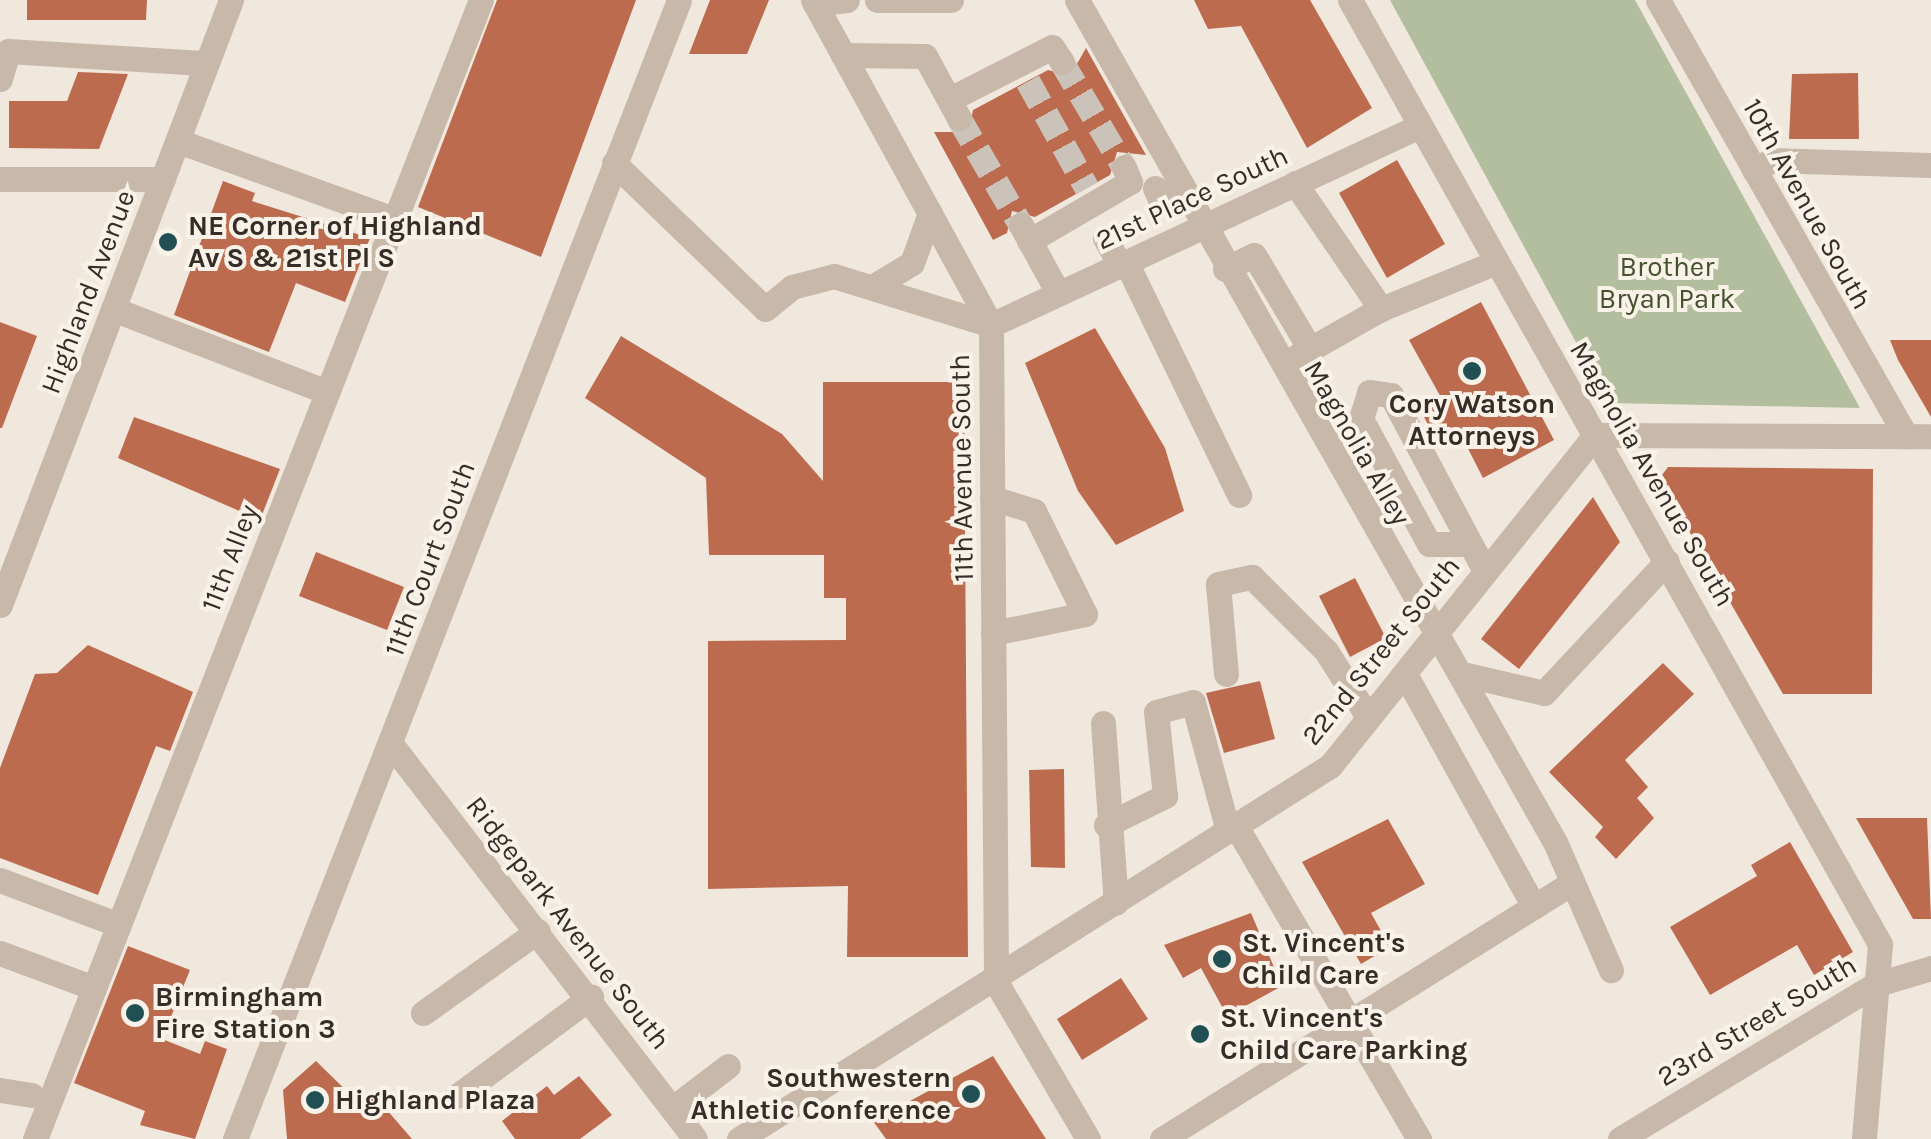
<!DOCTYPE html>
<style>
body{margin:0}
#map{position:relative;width:1931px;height:1139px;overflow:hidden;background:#f0e8dd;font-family:Karla,sans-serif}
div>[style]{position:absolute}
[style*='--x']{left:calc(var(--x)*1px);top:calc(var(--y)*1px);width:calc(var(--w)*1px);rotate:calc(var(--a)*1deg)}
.green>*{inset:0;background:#b3be9e}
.building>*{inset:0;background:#bd6b4f}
.minor-tunnel>*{height:25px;margin-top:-12.5px;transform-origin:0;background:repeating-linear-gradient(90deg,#cbc3b9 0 25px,transparent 0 37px)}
.minor>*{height:25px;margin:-12.5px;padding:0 12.5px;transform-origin:12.5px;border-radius:12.5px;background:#c8b8aa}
.dots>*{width:28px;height:28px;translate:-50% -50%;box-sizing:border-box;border:5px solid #f8f2e9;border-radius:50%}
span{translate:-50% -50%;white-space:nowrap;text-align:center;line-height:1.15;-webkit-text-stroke:8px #f8f2e9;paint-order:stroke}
.street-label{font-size:28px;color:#362d29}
.poi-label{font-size:28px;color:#362d29;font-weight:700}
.left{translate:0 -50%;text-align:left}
.right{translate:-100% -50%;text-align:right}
.park-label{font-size:28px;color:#45522f}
</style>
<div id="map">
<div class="green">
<i style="clip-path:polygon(1390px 0,1635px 0,1860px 408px,1609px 403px)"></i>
</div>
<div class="building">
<i style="clip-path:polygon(27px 0,147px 0,146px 20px,27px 20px)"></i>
<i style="clip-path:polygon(497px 0,636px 0,541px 257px,418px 207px)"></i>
<i style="clip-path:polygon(710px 0,769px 0,747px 54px,689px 54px)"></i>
<i style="clip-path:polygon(1194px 0,1310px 0,1372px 108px,1307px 148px,1241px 26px,1208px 29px)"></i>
<i style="clip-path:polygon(1086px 48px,1146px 155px,1117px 152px,1110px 175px,1035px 217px,1012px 211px,1007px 233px,993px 240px,934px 132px,968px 132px,973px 110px,1048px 70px,1070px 76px)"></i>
<i style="clip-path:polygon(78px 72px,128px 74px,99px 149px,9px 148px,9px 101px,67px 101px)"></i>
<i style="clip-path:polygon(1858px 73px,1859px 139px,1789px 139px,1792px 74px)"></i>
<i style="clip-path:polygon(1397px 160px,1445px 244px,1387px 278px,1339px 193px)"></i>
<i style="clip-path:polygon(223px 181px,255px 193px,252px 201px,370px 238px,345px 302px,296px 283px,269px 352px,174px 315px)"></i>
<i style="clip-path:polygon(1481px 302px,1554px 440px,1483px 478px,1459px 431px,1438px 444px,1422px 413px,1443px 401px,1409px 340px)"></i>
<i style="clip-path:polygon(0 322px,37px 336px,2px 428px,0 428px)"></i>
<i style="clip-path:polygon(1095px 328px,1165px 448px,1184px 511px,1116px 545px,1078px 491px,1025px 363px)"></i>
<i style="clip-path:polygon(621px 336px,782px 434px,823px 481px,823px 382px,964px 382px,968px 957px,847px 957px,848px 886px,708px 889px,708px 641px,846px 640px,846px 598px,824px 598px,824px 555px,709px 555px,706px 478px,585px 398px)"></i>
<i style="clip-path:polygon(1890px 340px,1931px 340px,1931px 417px,1898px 360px)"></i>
<i style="clip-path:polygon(134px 417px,280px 469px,260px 520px,118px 458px)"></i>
<i style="clip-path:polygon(1668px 467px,1873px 469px,1872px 694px,1783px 694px,1659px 479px)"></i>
<i style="clip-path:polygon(1593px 497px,1620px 542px,1519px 669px,1481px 639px)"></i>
<i style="clip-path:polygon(316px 552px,404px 587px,387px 630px,299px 596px)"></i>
<i style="clip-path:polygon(1355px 578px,1386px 638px,1350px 657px,1319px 596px)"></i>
<i style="clip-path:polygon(88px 645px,193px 692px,170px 751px,156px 746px,98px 895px,0 858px,0 768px,35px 674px,57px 673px)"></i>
<i style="clip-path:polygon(1663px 663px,1694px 694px,1625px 760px,1648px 787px,1637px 798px,1654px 818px,1616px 859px,1595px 837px,1603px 827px,1549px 772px)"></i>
<i style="clip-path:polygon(1260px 681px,1275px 739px,1224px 753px,1206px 693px)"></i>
<i style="clip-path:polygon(1064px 769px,1065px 868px,1031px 867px,1029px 770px)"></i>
<i style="clip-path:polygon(1856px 818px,1927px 818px,1931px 919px,1913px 919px)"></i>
<i style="clip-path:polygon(1388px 819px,1425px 884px,1371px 913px,1390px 947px,1361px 964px,1302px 862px)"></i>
<i style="clip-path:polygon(1790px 842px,1853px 952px,1814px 975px,1797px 945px,1710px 995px,1670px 927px,1757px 876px,1751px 865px)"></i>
<i style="clip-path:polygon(1251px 913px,1282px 986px,1227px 1016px,1201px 968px,1183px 978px,1164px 945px)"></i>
<i style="clip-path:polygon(128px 946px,190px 970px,162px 1039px,200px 1054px,205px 1041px,227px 1049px,195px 1139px,140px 1125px,145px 1111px,74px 1083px)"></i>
<i style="clip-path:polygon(1121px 978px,1148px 1019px,1082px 1060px,1057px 1019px)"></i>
<i style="clip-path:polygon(993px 1056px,1046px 1139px,886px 1139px,873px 1121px)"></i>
<i style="clip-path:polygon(316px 1061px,361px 1105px,374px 1095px,412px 1139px,287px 1139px,283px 1090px)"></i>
<i style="clip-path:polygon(579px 1076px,612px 1115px,580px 1139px,515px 1139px,502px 1121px,547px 1086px,554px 1095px)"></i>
</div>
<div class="minor-tunnel">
<i style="--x:1062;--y:62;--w:122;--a:59.4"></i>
<i style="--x:1028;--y:81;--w:122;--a:61.1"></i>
<i style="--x:959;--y:118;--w:124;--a:59.9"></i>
</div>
<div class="minor">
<i style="--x:813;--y:0;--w:371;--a:61.3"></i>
<i style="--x:991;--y:325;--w:657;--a:89.56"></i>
<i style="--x:996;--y:982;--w:182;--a:59.6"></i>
<i style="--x:877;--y:0;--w:74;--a:0"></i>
<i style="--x:1077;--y:0;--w:968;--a:60.42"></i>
<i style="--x:1555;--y:842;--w:140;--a:66.4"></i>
<i style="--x:1350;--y:0;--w:1083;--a:60.69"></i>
<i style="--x:1880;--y:944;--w:196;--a:94.7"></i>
<i style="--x:1658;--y:0;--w:502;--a:60.37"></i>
<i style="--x:815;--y:4;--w:32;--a:-7"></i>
<i style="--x:843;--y:55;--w:82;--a:0.7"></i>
<i style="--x:925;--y:56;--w:71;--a:61.3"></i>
<i style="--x:0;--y:79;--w:29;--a:-74"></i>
<i style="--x:8;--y:51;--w:199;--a:3.5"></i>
<i style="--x:950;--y:99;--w:114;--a:-27"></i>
<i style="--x:1052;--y:47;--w:18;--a:56"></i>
<i style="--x:178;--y:141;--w:230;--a:19.9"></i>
<i style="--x:614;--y:163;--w:210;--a:44"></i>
<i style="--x:765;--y:309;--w:35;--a:-39"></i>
<i style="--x:792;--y:287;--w:43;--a:-14.7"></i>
<i style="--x:834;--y:276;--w:164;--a:17.3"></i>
<i style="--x:1754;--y:170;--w:21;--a:-29"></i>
<i style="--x:1772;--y:160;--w:159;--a:1.8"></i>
<i style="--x:0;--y:179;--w:163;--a:0"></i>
<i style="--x:1295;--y:183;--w:153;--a:55.7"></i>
<i style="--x:1381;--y:309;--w:125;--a:-22.1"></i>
<i style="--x:1155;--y:188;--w:12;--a:66"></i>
<i style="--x:1160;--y:199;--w:22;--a:-30"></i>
<i style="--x:1021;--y:225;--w:77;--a:61.4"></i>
<i style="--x:1105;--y:238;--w:31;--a:61"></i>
<i style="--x:1029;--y:241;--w:117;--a:-30.3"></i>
<i style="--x:1130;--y:182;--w:16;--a:-112"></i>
<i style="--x:1126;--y:262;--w:259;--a:64.1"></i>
<i style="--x:1225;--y:269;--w:32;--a:-26"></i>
<i style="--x:1254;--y:255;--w:109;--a:59.2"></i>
<i style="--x:874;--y:286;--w:44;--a:-31.2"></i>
<i style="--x:912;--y:263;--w:53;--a:-70.2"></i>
<i style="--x:113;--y:309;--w:230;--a:21.2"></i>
<i style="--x:991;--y:325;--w:472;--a:-24.9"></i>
<i style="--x:1296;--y:357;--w:98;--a:-29.5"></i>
<i style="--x:992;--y:498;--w:44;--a:17.2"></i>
<i style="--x:1034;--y:511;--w:115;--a:63.7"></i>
<i style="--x:1085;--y:614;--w:94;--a:168.3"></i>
<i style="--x:1467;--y:544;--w:38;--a:180"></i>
<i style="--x:1429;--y:544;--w:142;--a:-118.5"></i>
<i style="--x:1361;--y:419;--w:28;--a:-73"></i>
<i style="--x:1369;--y:392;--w:22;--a:8"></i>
<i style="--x:1391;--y:395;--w:200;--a:61.9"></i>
<i style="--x:0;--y:605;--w:648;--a:-69.1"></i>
<i style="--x:1226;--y:674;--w:90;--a:-95.1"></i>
<i style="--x:1218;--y:584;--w:35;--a:-12"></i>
<i style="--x:1252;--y:577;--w:105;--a:45"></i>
<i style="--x:1326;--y:651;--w:78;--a:57.5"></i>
<i style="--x:1405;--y:674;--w:266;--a:61"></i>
<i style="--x:1462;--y:674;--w:84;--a:13"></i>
<i style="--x:1544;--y:693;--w:180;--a:-47"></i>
<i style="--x:1103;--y:723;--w:180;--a:85.9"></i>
<i style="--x:391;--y:744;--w:498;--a:52.4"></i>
<i style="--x:1106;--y:825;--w:66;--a:-26.2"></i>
<i style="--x:1165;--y:796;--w:84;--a:-96.1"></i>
<i style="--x:1156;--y:712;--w:38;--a:-15"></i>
<i style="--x:1193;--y:702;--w:134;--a:74.8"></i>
<i style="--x:1236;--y:826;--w:363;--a:59.7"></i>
<i style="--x:0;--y:880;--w:127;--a:20.7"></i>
<i style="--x:0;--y:953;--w:100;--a:20.4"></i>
<i style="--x:423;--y:1013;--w:141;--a:-35.5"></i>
<i style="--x:0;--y:1090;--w:32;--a:9"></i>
<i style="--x:457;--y:1096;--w:167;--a:-36.5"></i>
<i style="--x:673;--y:1108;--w:69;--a:-37.4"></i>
<i style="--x:35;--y:1139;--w:1223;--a:-68.62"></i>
<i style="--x:235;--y:1139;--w:1222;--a:-68.7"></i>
<i style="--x:739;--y:1139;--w:699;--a:-32.26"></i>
<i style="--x:1330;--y:766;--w:424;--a:-51.3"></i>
<i style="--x:1595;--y:435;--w:336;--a:0.2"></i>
<i style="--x:1162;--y:1139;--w:483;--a:-32"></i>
<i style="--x:1620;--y:1139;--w:297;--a:-31.2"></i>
<i style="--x:1874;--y:985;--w:59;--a:-16.6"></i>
</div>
<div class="dots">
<i style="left:168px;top:242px;background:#215054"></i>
<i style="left:1472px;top:371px;background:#215054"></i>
<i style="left:1222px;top:959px;background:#215054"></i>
<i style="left:135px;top:1013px;background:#215054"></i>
<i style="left:1200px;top:1034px;background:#215054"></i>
<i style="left:971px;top:1094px;background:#215054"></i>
<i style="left:315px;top:1100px;background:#215054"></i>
</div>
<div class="street-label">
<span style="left:1192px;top:198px;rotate:-25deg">21st Place South</span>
<span style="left:1807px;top:204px;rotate:61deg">10th Avenue South</span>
<span style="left:88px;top:292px;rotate:-69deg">Highland Avenue</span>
<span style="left:1357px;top:443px;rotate:60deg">Magnolia Alley</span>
<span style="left:962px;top:468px;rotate:-91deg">11th Avenue South</span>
<span style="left:1652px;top:474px;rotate:60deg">Magnolia Avenue South</span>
<span style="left:230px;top:558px;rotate:-69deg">11th Alley</span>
<span style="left:430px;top:559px;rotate:-69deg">11th Court South</span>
<span style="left:1381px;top:651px;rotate:-51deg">22nd Street South</span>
<span style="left:568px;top:923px;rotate:52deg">Ridgepark Avenue South</span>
<span style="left:1757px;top:1021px;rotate:-31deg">23rd Street South</span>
</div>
<div class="poi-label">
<span class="left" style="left:188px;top:242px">NE Corner of Highland<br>Av S &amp; 21st Pl S</span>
<span style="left:1472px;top:420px">Cory Watson<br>Attorneys</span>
<span class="left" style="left:1242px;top:959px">St. Vincent's<br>Child Care</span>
<span class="left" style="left:155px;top:1013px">Birmingham<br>Fire Station 3</span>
<span class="left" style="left:1220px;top:1034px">St. Vincent's<br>Child Care Parking</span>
<span class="right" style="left:951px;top:1094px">Southwestern<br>Athletic Conference</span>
<span class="left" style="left:335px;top:1100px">Highland Plaza</span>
</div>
<div class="park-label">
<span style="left:1667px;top:283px">Brother<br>Bryan Park</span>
</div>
</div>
